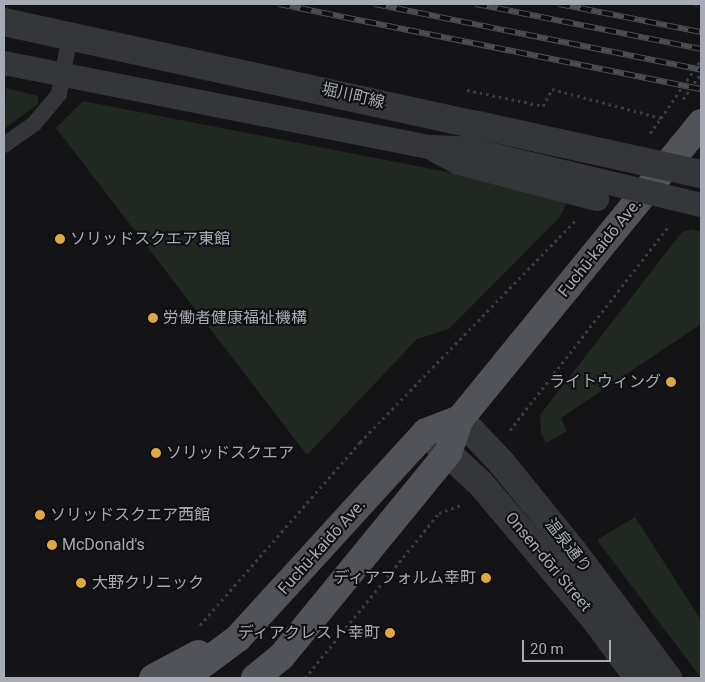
<!DOCTYPE html>
<meta charset="utf-8">
<style>
body{margin:0}
#map{position:relative;width:705px;height:682px;overflow:hidden;background:#141416;font-family:Roboto,"Noto Sans JP",sans-serif}
div>[style]{position:absolute}
[style*='--x']{left:calc(var(--x)*1px);top:calc(var(--y)*1px);width:calc(var(--w)*1px);rotate:calc(var(--a)*1deg)}
.green>*{inset:0;background:#212821}
.path>*{height:3px;margin-top:-1.5px;transform-origin:0;background:repeating-linear-gradient(90deg,#3c3d41 0 2.5px,transparent 0 6.5px)}
.service>*{height:16px;margin:-8px;padding:0 8px;transform-origin:8px;border-radius:8px;background:#35363a}
.pedestrian>*{height:24px;margin:-12px;padding:0 12px;transform-origin:12px;border-radius:12px;background:#35363a}
.tertiary>*{height:28px;margin:-14px;padding:0 14px;transform-origin:14px;border-radius:14px;background:#35363a}
.primary>*{height:28px;margin:-14px;padding:0 14px;transform-origin:14px;border-radius:14px;background:#525359}
.rail>*{height:5.5px;margin-top:-2.75px;transform-origin:0;background:repeating-linear-gradient(90deg,#0f0f11 0 11px,#4d4e53 0 22px);box-sizing:border-box;border-block:1px solid #4d4e53}
.pedestrian-bridge>*{height:24px;margin:-12px;padding:0 12px;transform-origin:12px;border-radius:12px;background:#35363a}
.tertiary-bridge>*{height:28px;margin:-14px;padding:0 14px;transform-origin:14px;border-radius:14px;background:#35363a}
.dots>*{width:14px;height:14px;translate:-50% -50%;box-sizing:border-box;border:2px solid #0f0f11;border-radius:50%}
span{translate:-50% -50%;white-space:nowrap;text-align:center;line-height:1.15;-webkit-text-stroke:4px #0f0f11;paint-order:stroke}
.street-label{font-size:16px;color:#a7abb5}
.poi-label{font-size:16px;color:#a7abb5}
.left{translate:0 -50%;text-align:left}
.right{translate:-100% -50%;text-align:right}
.frame{position:absolute;inset:0;border:5px solid #a7abb5;pointer-events:none}
.scale{position:absolute;left:522px;top:640px;width:89px;height:22px;box-sizing:border-box;border:2px solid #a7abb5;border-top:0;padding-left:6px;font-size:15px;line-height:18px;white-space:nowrap;color:#a7abb5;-webkit-text-stroke:4px #0f0f11;paint-order:stroke}
</style>
<div id="map">
<div class="green">
<i style="clip-path:polygon(6px 88px,38px 96px,38px 104px,4px 129px)"></i>
<i style="clip-path:polygon(83px 101px,570px 196px,559px 218px,449px 329px,417px 339px,307px 455px,56px 128px)"></i>
<i style="clip-path:polygon(693px 229px,701px 232px,701px 324px,561px 418px,567px 431px,546px 443px,541px 434px,540px 415px,682px 232px)"></i>
<i style="clip-path:polygon(635px 517px,701px 620px,701px 678px,597px 540px)"></i>
</div>
<div class="path">
<i style="--x:695;--y:4;--w:6;--a:9"></i>
<i style="--x:467;--y:90;--w:78;--a:11.9"></i>
<i style="--x:543;--y:106;--w:19;--a:-62"></i>
<i style="--x:552;--y:89;--w:113;--a:14.9"></i>
<i style="--x:661;--y:118;--w:70;--a:-55.4"></i>
<i style="--x:683;--y:99;--w:32;--a:-55"></i>
<i style="--x:650;--y:133;--w:19;--a:-54"></i>
<i style="--x:510;--y:430;--w:259;--a:-52.1"></i>
<i style="--x:200;--y:625;--w:243;--a:-48.8"></i>
<i style="--x:360;--y:442;--w:308;--a:-45.8"></i>
<i style="--x:305;--y:678;--w:213;--a:-50.9"></i>
<i style="--x:439;--y:513;--w:23;--a:-20"></i>
</div>
<div class="service">
<i style="--x:4;--y:145;--w:37;--a:-35"></i>
<i style="--x:34;--y:124;--w:39;--a:-50"></i>
<i style="--x:59;--y:94;--w:60;--a:-79.4"></i>
</div>
<div class="pedestrian">
<i style="--x:4;--y:63;--w:433;--a:11.2"></i>
<i style="--x:429;--y:147;--w:35;--a:2"></i>
<i style="--x:436;--y:151;--w:26;--a:28"></i>
<i style="--x:459;--y:163;--w:143;--a:14.6"></i>
</div>
<div class="tertiary">
<i style="--x:4;--y:22;--w:485;--a:12.3"></i>
<i style="--x:460;--y:419;--w:59;--a:46.4"></i>
<i style="--x:501;--y:462;--w:114;--a:51"></i>
<i style="--x:573;--y:551;--w:159;--a:53.2"></i>
<i style="--x:430;--y:437;--w:69;--a:42.7"></i>
<i style="--x:481;--y:484;--w:175;--a:49.9"></i>
<i style="--x:594;--y:618;--w:74;--a:53.7"></i>
</div>
<div class="primary">
<i style="--x:153;--y:678;--w:51;--a:-28.1"></i>
<i style="--x:184;--y:678;--w:67;--a:-36.5"></i>
<i style="--x:238;--y:638;--w:279;--a:-47.6"></i>
<i style="--x:426;--y:432;--w:36;--a:-21"></i>
<i style="--x:255;--y:678;--w:33;--a:-39"></i>
<i style="--x:281;--y:657;--w:264;--a:-50.7"></i>
<i style="--x:448;--y:453;--w:36;--a:-71"></i>
<i style="--x:460;--y:419;--w:382;--a:-50.8"></i>
</div>
<div class="rail">
<i style="--x:279;--y:4;--w:430;--a:11.4"></i>
<i style="--x:375;--y:4;--w:333;--a:11.4"></i>
<i style="--x:476;--y:4;--w:229;--a:11.3"></i>
<i style="--x:559;--y:4;--w:145;--a:11.2"></i>
</div>
<div class="pedestrian-bridge">
<i style="--x:464;--y:148;--w:244;--a:13.5"></i>
</div>
<div class="tertiary-bridge">
<i style="--x:478;--y:125;--w:228;--a:12.4"></i>
</div>
<div class="dots">
<i style="left:60px;top:239px;background:#e0a841"></i>
<i style="left:153px;top:318px;background:#e0a841"></i>
<i style="left:671px;top:382px;background:#e0a841"></i>
<i style="left:156px;top:453px;background:#e0a841"></i>
<i style="left:40px;top:515px;background:#e0a841"></i>
<i style="left:52px;top:545px;background:#e0a841"></i>
<i style="left:486px;top:578px;background:#e0a841"></i>
<i style="left:81px;top:583px;background:#e0a841"></i>
<i style="left:390px;top:633px;background:#e0a841"></i>
</div>
<div class="street-label">
<span style="left:353px;top:96px;rotate:13deg">堀川町線</span>
<span style="left:600px;top:248px;rotate:-51deg">Fuchū-kaidō Ave.</span>
<span style="left:568px;top:546px;rotate:52deg">温泉通り</span>
<span style="left:322px;top:547px;rotate:-48deg">Fuchū-kaidō Ave.</span>
<span style="left:548px;top:562px;rotate:50deg">Onsen-dōri Street</span>
</div>
<div class="poi-label">
<span class="left" style="left:70px;top:239px">ソリッドスクエア東館</span>
<span class="left" style="left:163px;top:318px">労働者健康福祉機構</span>
<span class="right" style="left:661px;top:382px">ライトウィング</span>
<span class="left" style="left:166px;top:453px">ソリッドスクエア</span>
<span class="left" style="left:50px;top:515px">ソリッドスクエア西館</span>
<span class="left" style="left:62px;top:545px">McDonald's</span>
<span class="right" style="left:476px;top:578px">ディアフォルム幸町</span>
<span class="left" style="left:92px;top:583px">大野クリニック</span>
<span class="right" style="left:380px;top:633px">ディアクレスト幸町</span>
</div>
<div class="frame"></div>
<div class="scale">20 m</div>
</div>
